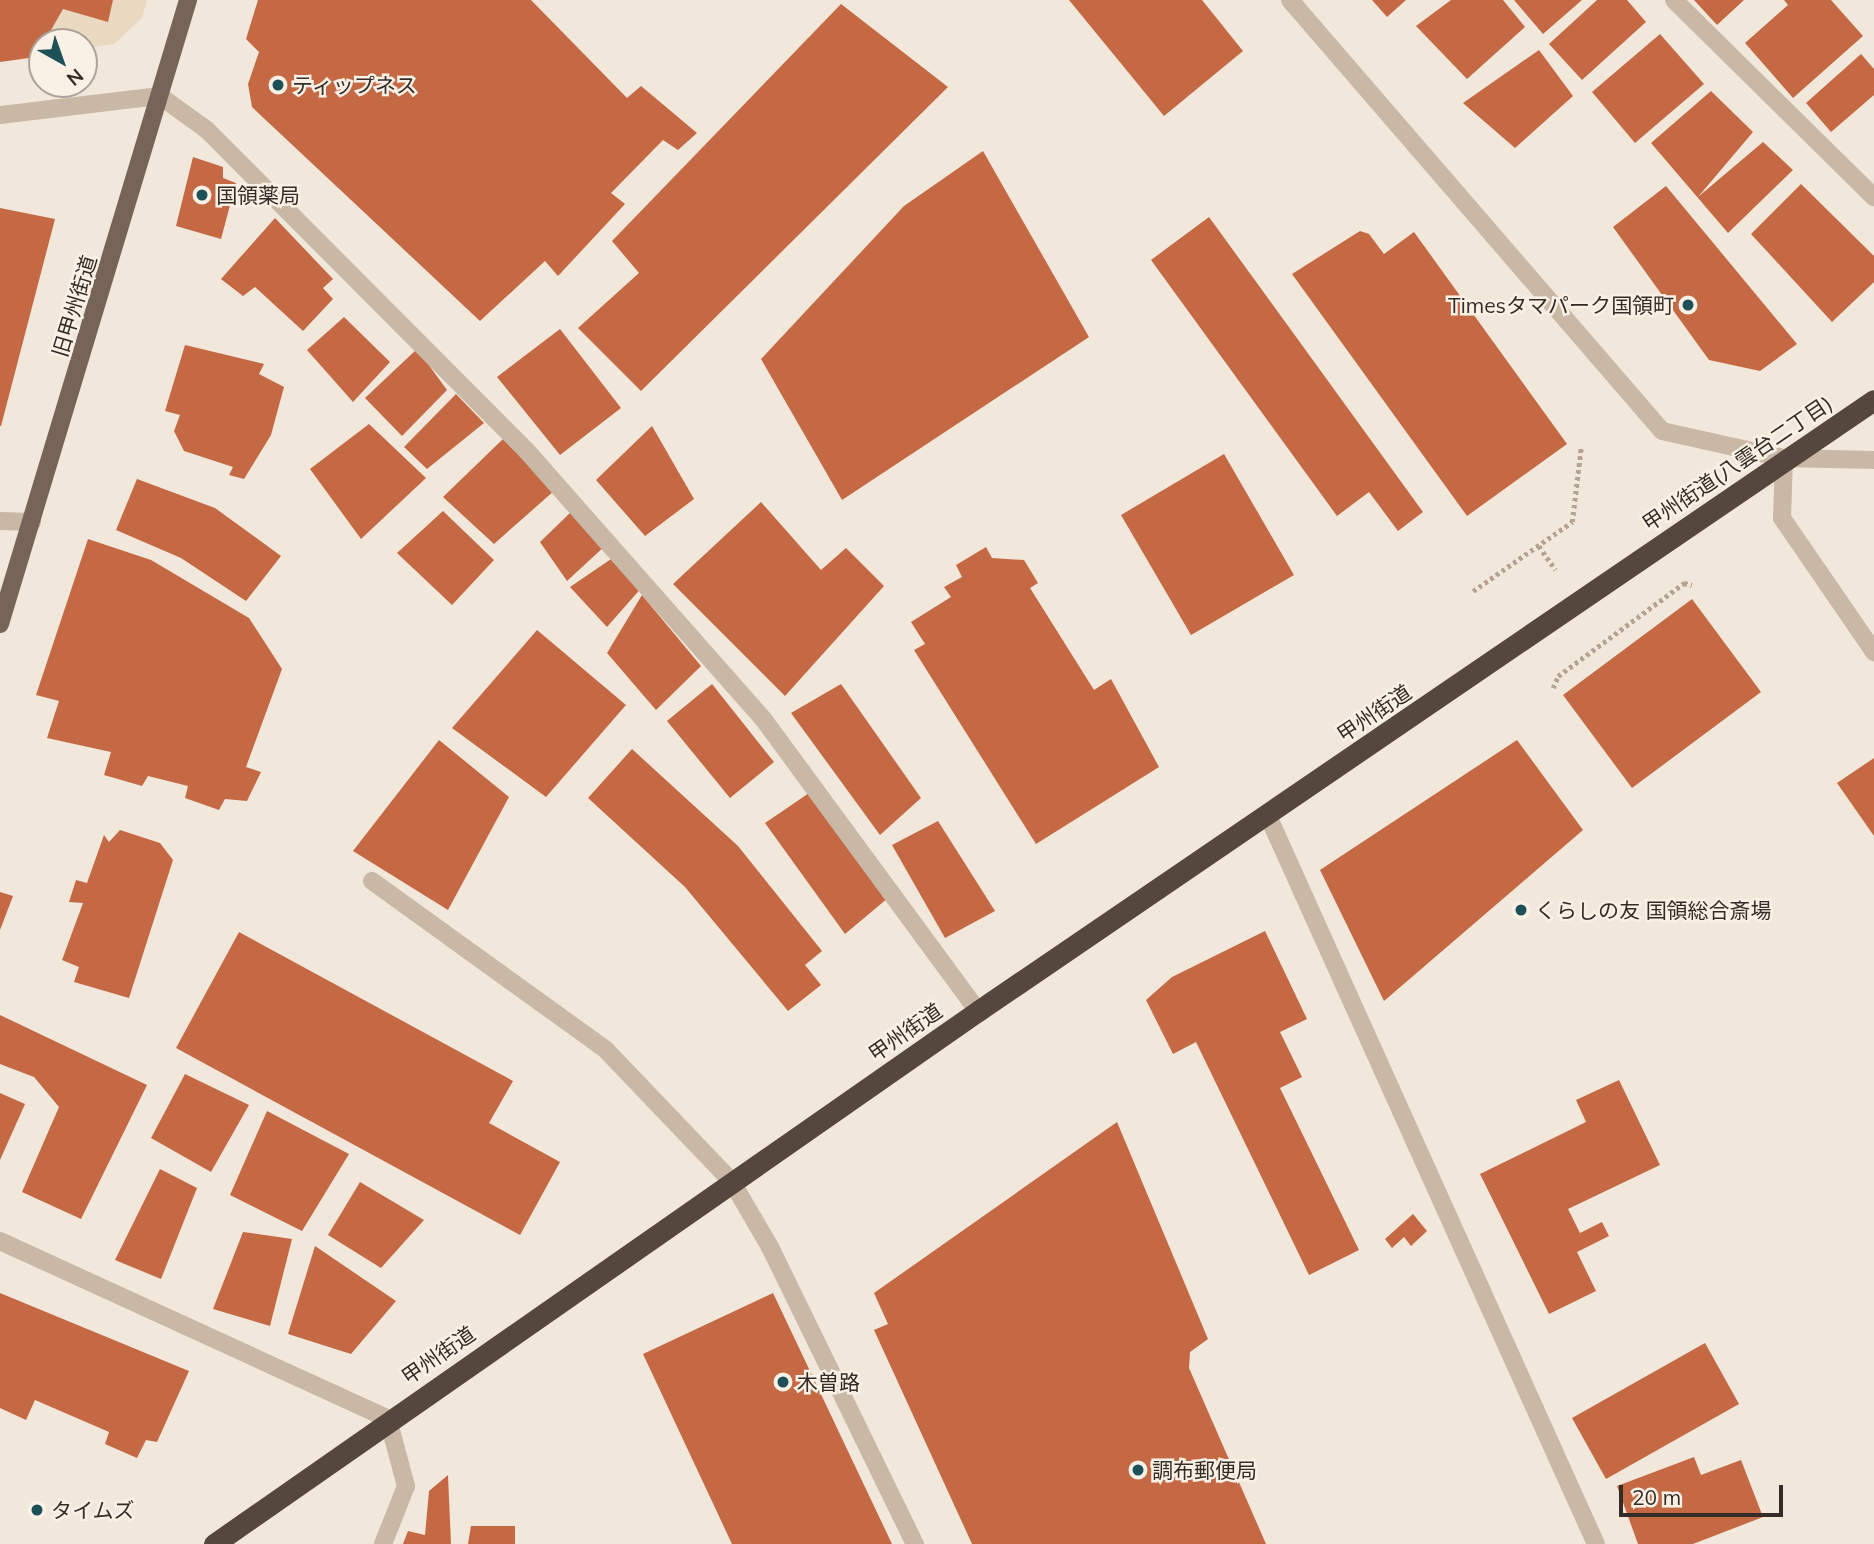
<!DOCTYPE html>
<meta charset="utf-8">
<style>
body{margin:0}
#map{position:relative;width:1874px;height:1544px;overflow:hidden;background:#f1e7da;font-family:Mulish,"Noto Sans JP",sans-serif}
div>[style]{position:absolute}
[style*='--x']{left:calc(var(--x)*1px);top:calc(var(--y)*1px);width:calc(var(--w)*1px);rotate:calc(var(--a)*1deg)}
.plaza>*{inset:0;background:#e9d9c1}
.building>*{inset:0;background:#c56944}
.path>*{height:4.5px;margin-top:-2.25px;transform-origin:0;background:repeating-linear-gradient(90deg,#b5a290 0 3.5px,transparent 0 7px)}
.minor>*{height:18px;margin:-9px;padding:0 9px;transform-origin:9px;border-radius:9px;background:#c9b8a6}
.major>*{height:18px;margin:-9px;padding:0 9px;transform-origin:9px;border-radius:9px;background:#776458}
.highway>*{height:21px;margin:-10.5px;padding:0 10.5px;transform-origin:10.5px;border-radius:10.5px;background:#56473e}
.dots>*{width:19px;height:19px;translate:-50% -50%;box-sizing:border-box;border:4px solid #f9f1e6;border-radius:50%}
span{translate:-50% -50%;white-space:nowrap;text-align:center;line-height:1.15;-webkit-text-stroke:5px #f9f1e6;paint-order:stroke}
.poi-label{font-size:21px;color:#362c27}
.left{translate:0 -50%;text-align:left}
.right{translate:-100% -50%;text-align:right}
.street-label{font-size:21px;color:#362c27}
.north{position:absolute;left:28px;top:28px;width:70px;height:70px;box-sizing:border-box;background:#f9f1e6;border:2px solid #aba29a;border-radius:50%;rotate:140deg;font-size:19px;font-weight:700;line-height:28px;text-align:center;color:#362c27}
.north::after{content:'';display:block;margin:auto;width:24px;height:32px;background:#1d5057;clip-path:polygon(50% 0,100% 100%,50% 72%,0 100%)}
.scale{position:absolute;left:1619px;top:1485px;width:164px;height:32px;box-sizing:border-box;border:4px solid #362c27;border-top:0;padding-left:9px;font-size:21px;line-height:24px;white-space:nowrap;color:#362c27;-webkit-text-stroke:5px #f9f1e6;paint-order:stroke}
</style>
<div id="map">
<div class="plaza">
<i style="clip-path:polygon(113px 0,147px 0,142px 18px,114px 44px,84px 49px,84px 42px,45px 42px,63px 9px,107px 21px)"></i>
</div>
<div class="building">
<i style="clip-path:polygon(0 0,113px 0,108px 22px,63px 9px,36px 57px,0 62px)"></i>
<i style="clip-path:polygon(258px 0,531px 0,627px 98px,641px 86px,697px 133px,678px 150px,663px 140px,611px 193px,625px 204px,558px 276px,545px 261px,480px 321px,252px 107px,248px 84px,259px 52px,246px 39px)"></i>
<i style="clip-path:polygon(1069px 0,1202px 0,1243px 51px,1164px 116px)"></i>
<i style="clip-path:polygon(1372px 0,1406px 0,1387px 17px)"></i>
<i style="clip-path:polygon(1451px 0,1503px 0,1525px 27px,1467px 79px,1416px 26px)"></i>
<i style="clip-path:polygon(1514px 0,1582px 0,1543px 34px)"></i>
<i style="clip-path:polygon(1597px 0,1627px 0,1646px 22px,1582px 80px,1549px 44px)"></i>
<i style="clip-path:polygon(1694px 0,1744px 0,1717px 25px)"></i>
<i style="clip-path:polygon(1784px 0,1831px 0,1863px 36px,1793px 98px,1745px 43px,1788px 5px)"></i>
<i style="clip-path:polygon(841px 4px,948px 87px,641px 391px,578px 328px,639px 273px,612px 241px)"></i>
<i style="clip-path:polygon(1660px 34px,1704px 84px,1635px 143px,1592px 92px)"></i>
<i style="clip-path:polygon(1539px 50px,1573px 96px,1515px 148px,1463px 103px)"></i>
<i style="clip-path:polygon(1861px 54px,1874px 69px,1874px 95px,1831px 132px,1806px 103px)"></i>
<i style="clip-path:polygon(1711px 91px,1753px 132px,1698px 197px,1763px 142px,1793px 170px,1728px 233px,1651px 143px)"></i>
<i style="clip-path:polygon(983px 151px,1089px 337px,842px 500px,761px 359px,904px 206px)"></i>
<i style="clip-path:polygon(193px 157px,223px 167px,223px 178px,236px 183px,221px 239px,176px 226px)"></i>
<i style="clip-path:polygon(1801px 184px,1874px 256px,1874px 282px,1832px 322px,1751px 234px)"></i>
<i style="clip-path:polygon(1666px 186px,1797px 344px,1760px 371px,1709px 360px,1613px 227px)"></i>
<i style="clip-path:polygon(0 208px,55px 219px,1px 426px,0 426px)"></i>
<i style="clip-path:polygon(1209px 217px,1423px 512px,1398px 531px,1369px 492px,1337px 516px,1151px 260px)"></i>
<i style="clip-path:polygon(275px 218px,333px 279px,323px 288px,333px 299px,303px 331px,255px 287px,243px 296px,221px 279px)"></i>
<i style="clip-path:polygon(1360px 231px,1369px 234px,1384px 254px,1414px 232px,1567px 444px,1467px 516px,1292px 274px)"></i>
<i style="clip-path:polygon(344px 317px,390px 362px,353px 402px,307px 350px)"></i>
<i style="clip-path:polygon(560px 329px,621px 408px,560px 455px,497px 377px)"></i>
<i style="clip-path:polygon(185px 345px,264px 364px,259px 374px,284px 387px,271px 435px,244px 479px,229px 475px,233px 467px,184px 451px,174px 431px,180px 415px,165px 411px)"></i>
<i style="clip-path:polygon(417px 349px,447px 390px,402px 436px,365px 398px)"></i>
<i style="clip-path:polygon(456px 394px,484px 423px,427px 469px,404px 447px)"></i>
<i style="clip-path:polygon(369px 424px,426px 478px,361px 539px,310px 469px)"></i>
<i style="clip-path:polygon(652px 426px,694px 499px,645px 536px,596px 480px)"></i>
<i style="clip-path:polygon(503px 439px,555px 490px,494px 544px,443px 497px)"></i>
<i style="clip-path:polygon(1224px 454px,1294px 575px,1191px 635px,1121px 515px)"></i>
<i style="clip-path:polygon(137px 479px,215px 508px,281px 556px,246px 601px,181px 558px,116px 530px)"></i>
<i style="clip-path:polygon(761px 502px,821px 570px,846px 548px,884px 586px,785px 696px,673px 584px)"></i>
<i style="clip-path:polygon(443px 511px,494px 560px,452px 605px,397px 553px)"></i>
<i style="clip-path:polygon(571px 512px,606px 545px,567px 581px,540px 542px)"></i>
<i style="clip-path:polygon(88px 539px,151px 560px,249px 618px,282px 669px,246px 767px,261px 772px,247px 801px,225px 799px,219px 810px,185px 798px,188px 786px,148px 776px,142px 786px,104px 775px,111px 752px,47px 738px,59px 701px,36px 695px)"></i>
<i style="clip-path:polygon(986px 547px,992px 558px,1024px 560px,1038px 583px,1030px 588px,1094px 690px,1111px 679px,1159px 767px,1036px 844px,914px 650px,925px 644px,911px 622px,951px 597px,944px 587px,962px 577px,956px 565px)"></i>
<i style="clip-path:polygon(614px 557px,643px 586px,607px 627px,570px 587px)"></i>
<i style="clip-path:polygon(642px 595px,701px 666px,656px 710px,607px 653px)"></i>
<i style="clip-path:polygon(1692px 599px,1761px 692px,1632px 788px,1563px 695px)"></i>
<i style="clip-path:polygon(537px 630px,626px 705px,546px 797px,452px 728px)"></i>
<i style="clip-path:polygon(712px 684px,774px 762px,730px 798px,667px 721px)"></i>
<i style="clip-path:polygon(841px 684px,921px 798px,880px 835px,791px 713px)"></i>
<i style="clip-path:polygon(439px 740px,509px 797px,448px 910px,353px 851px)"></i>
<i style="clip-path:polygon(1517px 740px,1583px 830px,1384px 1001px,1320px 870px)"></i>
<i style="clip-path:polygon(632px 749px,738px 846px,822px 951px,805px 965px,821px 985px,788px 1011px,685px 887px,588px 798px)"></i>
<i style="clip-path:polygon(1874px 758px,1874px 836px,1837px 783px)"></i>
<i style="clip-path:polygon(812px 791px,888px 898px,845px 934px,765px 823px)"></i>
<i style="clip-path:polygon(938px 821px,995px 911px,945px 938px,892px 845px)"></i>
<i style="clip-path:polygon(120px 830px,160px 843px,173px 860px,129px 998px,74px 982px,79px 967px,62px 960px,83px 903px,69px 902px,76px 880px,87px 883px,104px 835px,109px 842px)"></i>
<i style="clip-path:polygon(0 892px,13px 896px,0 930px)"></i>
<i style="clip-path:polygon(1265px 931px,1307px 1019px,1280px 1032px,1302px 1077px,1280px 1088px,1359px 1250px,1309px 1275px,1196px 1042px,1173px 1054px,1146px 1000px,1172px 977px)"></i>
<i style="clip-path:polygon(239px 932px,513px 1081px,489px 1123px,560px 1162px,520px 1235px,176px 1048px)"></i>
<i style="clip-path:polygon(0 1015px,147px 1085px,81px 1219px,22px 1192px,59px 1107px,34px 1077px,0 1064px)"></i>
<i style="clip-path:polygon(185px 1074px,249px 1105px,211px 1172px,151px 1138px)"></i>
<i style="clip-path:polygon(1619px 1080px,1660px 1165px,1568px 1209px,1580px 1233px,1602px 1222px,1609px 1236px,1577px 1252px,1596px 1291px,1549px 1314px,1480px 1174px,1586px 1122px,1576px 1100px)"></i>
<i style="clip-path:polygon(0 1093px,25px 1104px,0 1160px)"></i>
<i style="clip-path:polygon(267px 1111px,349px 1154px,302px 1231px,230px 1195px)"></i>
<i style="clip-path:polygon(1117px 1122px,1208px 1339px,1190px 1352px,1189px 1368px,1266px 1544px,972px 1544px,874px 1330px,888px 1324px,874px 1293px)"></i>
<i style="clip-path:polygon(160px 1169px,197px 1188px,161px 1279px,115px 1260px)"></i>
<i style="clip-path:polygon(360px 1182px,424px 1220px,381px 1268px,328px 1235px)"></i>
<i style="clip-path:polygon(1413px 1214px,1427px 1231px,1411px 1246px,1404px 1237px,1392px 1248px,1385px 1239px)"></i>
<i style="clip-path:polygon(243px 1232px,292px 1239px,270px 1326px,213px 1309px)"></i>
<i style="clip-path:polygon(315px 1246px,396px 1301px,351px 1354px,288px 1334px)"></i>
<i style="clip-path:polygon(0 1293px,189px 1371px,157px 1442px,146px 1440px,137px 1458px,105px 1444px,109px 1432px,35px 1400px,26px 1420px,0 1408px)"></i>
<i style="clip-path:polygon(773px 1293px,892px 1544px,732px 1544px,643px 1354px)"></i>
<i style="clip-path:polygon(1705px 1343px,1739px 1404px,1606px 1479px,1572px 1418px)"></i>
<i style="clip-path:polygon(1694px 1457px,1701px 1475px,1741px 1460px,1763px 1517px,1693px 1544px,1638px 1544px,1617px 1486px)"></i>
<i style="clip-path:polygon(448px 1475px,451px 1544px,403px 1544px,408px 1531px,425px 1535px,429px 1491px)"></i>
<i style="clip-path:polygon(471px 1526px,515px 1526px,515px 1544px,468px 1544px)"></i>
</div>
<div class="path">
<i style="--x:1539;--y:546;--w:29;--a:55"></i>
<i style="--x:1473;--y:591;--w:121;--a:-34.9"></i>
<i style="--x:1572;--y:522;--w:75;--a:-83.1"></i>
<i style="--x:1553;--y:688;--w:13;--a:-67"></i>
<i style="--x:1558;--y:676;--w:157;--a:-36.4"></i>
<i style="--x:1684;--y:583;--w:8;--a:14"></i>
</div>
<div class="minor">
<i style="--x:1290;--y:0;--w:569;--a:49.2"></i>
<i style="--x:1662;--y:431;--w:125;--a:12.5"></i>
<i style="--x:1784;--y:458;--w:90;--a:1.3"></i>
<i style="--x:1674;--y:0;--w:281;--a:44.6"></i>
<i style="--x:0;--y:115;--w:161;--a:-6.8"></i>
<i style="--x:160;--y:96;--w:58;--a:35.9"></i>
<i style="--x:207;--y:130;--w:452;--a:45.1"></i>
<i style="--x:526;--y:450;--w:360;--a:48.6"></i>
<i style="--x:764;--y:720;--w:361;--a:53.7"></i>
<i style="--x:1784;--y:458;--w:60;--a:91.9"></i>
<i style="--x:1782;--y:518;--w:163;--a:55.5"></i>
<i style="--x:0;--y:521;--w:32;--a:2"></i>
<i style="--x:1268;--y:816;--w:798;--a:65.75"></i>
<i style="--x:372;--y:881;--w:289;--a:35.8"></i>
<i style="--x:606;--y:1050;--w:182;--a:46.3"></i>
<i style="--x:732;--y:1182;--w:75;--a:59.7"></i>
<i style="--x:770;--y:1247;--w:331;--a:64"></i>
<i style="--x:0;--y:1241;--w:427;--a:24.6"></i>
<i style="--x:388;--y:1419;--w:69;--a:75"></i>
<i style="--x:406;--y:1486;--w:62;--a:111.6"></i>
</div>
<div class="major">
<i style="--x:0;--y:624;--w:652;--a:-73.23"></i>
</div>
<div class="highway">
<i style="--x:214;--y:1544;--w:932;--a:-34.9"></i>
<i style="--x:978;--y:1011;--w:1084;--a:-34.29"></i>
</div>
<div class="dots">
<i style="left:278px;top:85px;background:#1d5057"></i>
<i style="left:202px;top:195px;background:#1d5057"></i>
<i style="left:1688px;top:305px;background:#1d5057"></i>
<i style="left:1521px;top:910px;background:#1d5057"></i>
<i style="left:783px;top:1382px;background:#1d5057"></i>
<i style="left:1138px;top:1470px;background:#1d5057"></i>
<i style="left:37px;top:1510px;background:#1d5057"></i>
</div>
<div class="poi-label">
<span class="left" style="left:292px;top:85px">ティップネス</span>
<span class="left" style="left:216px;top:195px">国領薬局</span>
<span class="right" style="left:1674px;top:305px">Timesタマパーク国領町</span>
<span class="left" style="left:1535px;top:910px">くらしの友 国領総合斎場</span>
<span class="left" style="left:797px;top:1382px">木曽路</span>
<span class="left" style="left:1152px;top:1470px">調布郵便局</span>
<span class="left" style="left:51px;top:1510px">タイムズ</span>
</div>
<div class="street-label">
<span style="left:74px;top:306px;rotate:-73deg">旧甲州街道</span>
<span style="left:1737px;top:463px;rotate:-34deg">甲州街道(八雲台二丁目)</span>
<span style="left:1374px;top:713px;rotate:-34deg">甲州街道</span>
<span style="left:905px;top:1032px;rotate:-35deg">甲州街道</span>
<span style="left:438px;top:1355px;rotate:-35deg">甲州街道</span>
</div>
<div class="north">N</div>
<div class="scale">20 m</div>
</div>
